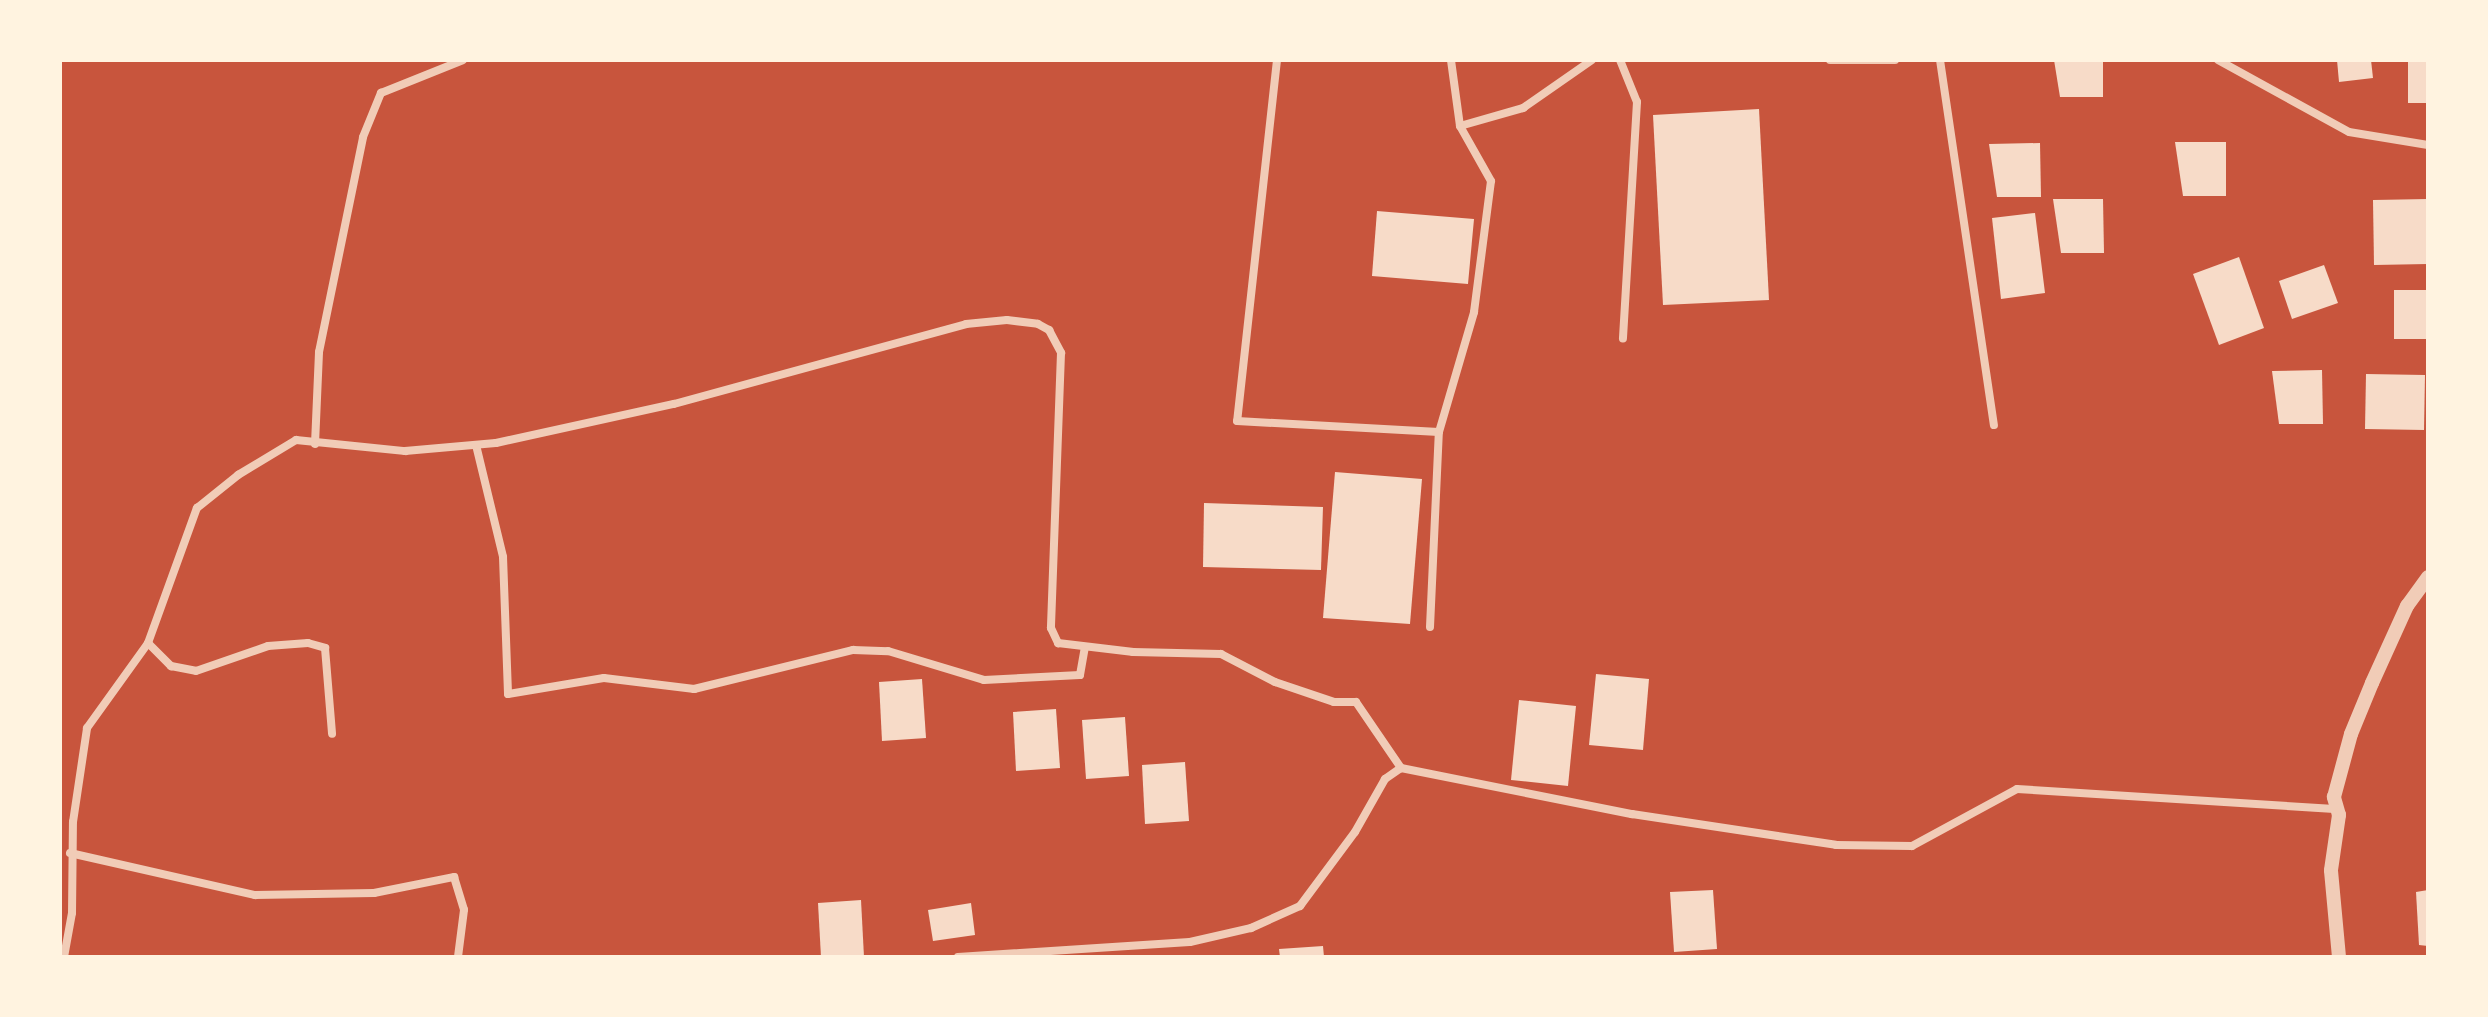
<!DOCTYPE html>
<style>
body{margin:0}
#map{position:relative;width:2488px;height:1017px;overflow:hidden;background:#c8553d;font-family:Arial,sans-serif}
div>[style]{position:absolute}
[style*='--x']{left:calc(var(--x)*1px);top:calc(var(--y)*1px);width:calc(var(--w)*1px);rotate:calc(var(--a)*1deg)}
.building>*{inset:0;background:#f7dbc8}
.minor>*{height:8px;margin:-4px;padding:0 4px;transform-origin:4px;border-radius:4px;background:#f1ccb7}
.tertiary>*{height:14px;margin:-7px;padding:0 7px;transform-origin:7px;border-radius:7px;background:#f1ccb7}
span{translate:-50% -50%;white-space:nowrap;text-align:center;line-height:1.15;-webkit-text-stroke:6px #fff3e0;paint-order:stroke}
.frame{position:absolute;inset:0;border:62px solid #fff3e0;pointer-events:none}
</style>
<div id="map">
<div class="building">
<i style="clip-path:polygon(2054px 60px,2103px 60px,2103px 97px,2060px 97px)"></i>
<i style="clip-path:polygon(2337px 60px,2371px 60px,2373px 78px,2339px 82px)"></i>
<i style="clip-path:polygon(2428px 60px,2428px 103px,2408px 103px,2408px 61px)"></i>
<i style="clip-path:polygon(1759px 109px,1769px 300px,1663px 305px,1653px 115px)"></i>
<i style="clip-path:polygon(2175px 142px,2226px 142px,2226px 196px,2183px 196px)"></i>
<i style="clip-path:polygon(2040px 143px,2041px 197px,1997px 197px,1989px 144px)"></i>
<i style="clip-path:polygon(2053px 199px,2103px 199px,2104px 253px,2061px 253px)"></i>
<i style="clip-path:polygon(2428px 199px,2428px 264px,2374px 265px,2373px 200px)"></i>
<i style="clip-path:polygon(1377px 211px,1474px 219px,1468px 284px,1372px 276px)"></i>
<i style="clip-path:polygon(2035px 213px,2045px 293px,2001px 299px,1992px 218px)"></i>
<i style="clip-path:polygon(2239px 257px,2264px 328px,2219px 345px,2193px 274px)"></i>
<i style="clip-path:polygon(2324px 265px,2338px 303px,2292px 319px,2279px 281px)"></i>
<i style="clip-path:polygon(2394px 290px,2428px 290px,2428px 339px,2394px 339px)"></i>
<i style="clip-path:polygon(2322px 370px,2323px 424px,2279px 424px,2272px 371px)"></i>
<i style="clip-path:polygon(2366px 374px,2425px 375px,2424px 430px,2365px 429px)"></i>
<i style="clip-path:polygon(1335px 472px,1422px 479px,1410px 624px,1323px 618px)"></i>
<i style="clip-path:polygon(1204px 503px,1323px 507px,1321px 570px,1203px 567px)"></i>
<i style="clip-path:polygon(1596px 674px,1649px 679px,1643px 750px,1589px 745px)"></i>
<i style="clip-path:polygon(922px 679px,926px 738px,882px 741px,879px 682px)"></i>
<i style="clip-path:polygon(1519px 700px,1576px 706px,1568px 786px,1511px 780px)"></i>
<i style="clip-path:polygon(1056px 709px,1060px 768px,1016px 771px,1013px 712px)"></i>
<i style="clip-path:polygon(1125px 717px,1129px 776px,1086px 779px,1082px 720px)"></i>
<i style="clip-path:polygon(1185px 762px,1189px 821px,1145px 824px,1142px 765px)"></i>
<i style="clip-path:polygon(1713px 890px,1717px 949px,1674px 952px,1670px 892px)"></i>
<i style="clip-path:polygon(2428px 890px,2428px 946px,2419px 945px,2416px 892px)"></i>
<i style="clip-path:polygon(861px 900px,864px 957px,821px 957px,818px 903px)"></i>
<i style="clip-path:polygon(971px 903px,975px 935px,933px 941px,928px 910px)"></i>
<i style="clip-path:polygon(1323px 946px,1324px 957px,1280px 957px,1279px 949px)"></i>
</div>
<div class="minor">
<i style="--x:1277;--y:60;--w:363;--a:96.3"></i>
<i style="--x:1237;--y:421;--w:202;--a:3.1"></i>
<i style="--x:1620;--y:60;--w:45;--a:68"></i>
<i style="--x:1637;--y:102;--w:237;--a:93.4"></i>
<i style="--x:1830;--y:60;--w:65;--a:0"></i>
<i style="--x:1940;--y:60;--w:369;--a:81.6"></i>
<i style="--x:2218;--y:60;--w:149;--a:28.8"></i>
<i style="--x:2349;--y:132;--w:80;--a:9.3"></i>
<i style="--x:1460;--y:126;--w:66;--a:-15.9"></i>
<i style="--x:1523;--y:108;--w:84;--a:-34.8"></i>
<i style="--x:315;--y:444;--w:92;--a:-87.5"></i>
<i style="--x:319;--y:352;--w:219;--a:-78.4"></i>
<i style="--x:363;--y:137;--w:48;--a:-67.8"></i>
<i style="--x:381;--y:93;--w:88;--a:-21.9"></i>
<i style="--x:476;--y:445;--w:115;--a:76.4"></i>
<i style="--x:503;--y:557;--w:137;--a:87.9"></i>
<i style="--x:508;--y:694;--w:97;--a:-9.5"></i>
<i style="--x:604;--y:678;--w:91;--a:7"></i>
<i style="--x:694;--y:689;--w:164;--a:-13.8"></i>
<i style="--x:853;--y:650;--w:35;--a:2"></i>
<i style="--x:888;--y:651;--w:100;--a:16.8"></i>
<i style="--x:984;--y:680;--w:96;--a:-3"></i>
<i style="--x:1080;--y:675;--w:28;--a:-80"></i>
<i style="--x:1430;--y:627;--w:195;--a:-87.4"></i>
<i style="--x:1439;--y:432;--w:125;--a:-73.7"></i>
<i style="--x:1474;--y:312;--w:132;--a:-82.6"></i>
<i style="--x:1491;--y:181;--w:63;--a:-119.4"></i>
<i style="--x:1460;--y:126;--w:67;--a:-97.8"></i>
<i style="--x:148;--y:643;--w:33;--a:45"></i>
<i style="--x:171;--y:666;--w:25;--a:11"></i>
<i style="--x:196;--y:671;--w:76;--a:-19.1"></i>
<i style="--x:268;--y:646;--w:40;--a:-4.3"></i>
<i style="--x:308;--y:643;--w:18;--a:16"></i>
<i style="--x:325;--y:648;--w:86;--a:85.3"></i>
<i style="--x:70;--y:853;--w:190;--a:12.8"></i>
<i style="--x:255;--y:895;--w:119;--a:-1"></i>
<i style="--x:374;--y:893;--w:82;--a:-11.3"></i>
<i style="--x:454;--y:877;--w:34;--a:73"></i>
<i style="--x:464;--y:910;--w:47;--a:97.3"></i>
<i style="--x:64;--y:957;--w:45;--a:-79.7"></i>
<i style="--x:72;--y:913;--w:91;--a:-89.4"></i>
<i style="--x:73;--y:822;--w:95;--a:-81.5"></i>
<i style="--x:87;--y:728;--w:105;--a:-54.3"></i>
<i style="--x:148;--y:643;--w:144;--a:-70.1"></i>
<i style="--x:197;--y:508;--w:53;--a:-38.8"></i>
<i style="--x:238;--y:475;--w:68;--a:-31.1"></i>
<i style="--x:296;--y:440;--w:110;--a:5.8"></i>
<i style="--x:405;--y:451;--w:91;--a:-5"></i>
<i style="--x:496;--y:443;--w:182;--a:-12.4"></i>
<i style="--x:674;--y:404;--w:303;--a:-15.3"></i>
<i style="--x:966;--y:324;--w:41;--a:-5.6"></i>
<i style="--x:1007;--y:320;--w:31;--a:7"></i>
<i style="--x:1038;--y:324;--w:13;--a:29"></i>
<i style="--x:1049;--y:330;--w:26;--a:62"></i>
<i style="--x:1061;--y:353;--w:275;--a:92.1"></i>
<i style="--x:1051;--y:628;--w:17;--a:65"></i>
<i style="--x:1058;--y:643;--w:76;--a:6.8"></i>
<i style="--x:1133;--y:652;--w:88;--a:1.3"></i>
<i style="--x:1221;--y:654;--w:61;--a:27.4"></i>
<i style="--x:1275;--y:682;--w:62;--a:18.7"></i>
<i style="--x:1334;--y:702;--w:22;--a:0"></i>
<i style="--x:1356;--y:702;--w:80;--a:55.7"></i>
<i style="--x:958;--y:957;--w:232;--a:-3.7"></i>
<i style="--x:1190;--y:942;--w:63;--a:-12.9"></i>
<i style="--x:1251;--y:928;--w:54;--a:-24.2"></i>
<i style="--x:1300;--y:906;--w:92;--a:-53.4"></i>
<i style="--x:1355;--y:832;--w:61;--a:-60.5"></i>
<i style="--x:1385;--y:779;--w:19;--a:-35"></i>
<i style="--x:1401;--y:768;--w:236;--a:11.3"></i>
<i style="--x:1632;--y:814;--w:206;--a:8.6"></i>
<i style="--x:1836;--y:845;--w:76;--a:0.8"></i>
<i style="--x:1912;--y:846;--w:119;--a:-28.5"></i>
<i style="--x:2017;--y:789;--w:322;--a:3.6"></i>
</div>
<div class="tertiary">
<i style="--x:2339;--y:957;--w:87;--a:-95.3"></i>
<i style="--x:2331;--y:870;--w:56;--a:-81.7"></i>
<i style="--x:2339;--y:815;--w:19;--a:-106"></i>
<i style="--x:2334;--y:797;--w:65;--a:-74.9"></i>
<i style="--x:2351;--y:734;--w:55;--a:-67.6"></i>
<i style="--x:2372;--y:683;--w:85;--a:-65.6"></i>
<i style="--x:2407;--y:606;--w:36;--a:-54"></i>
</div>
<div class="frame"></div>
</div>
